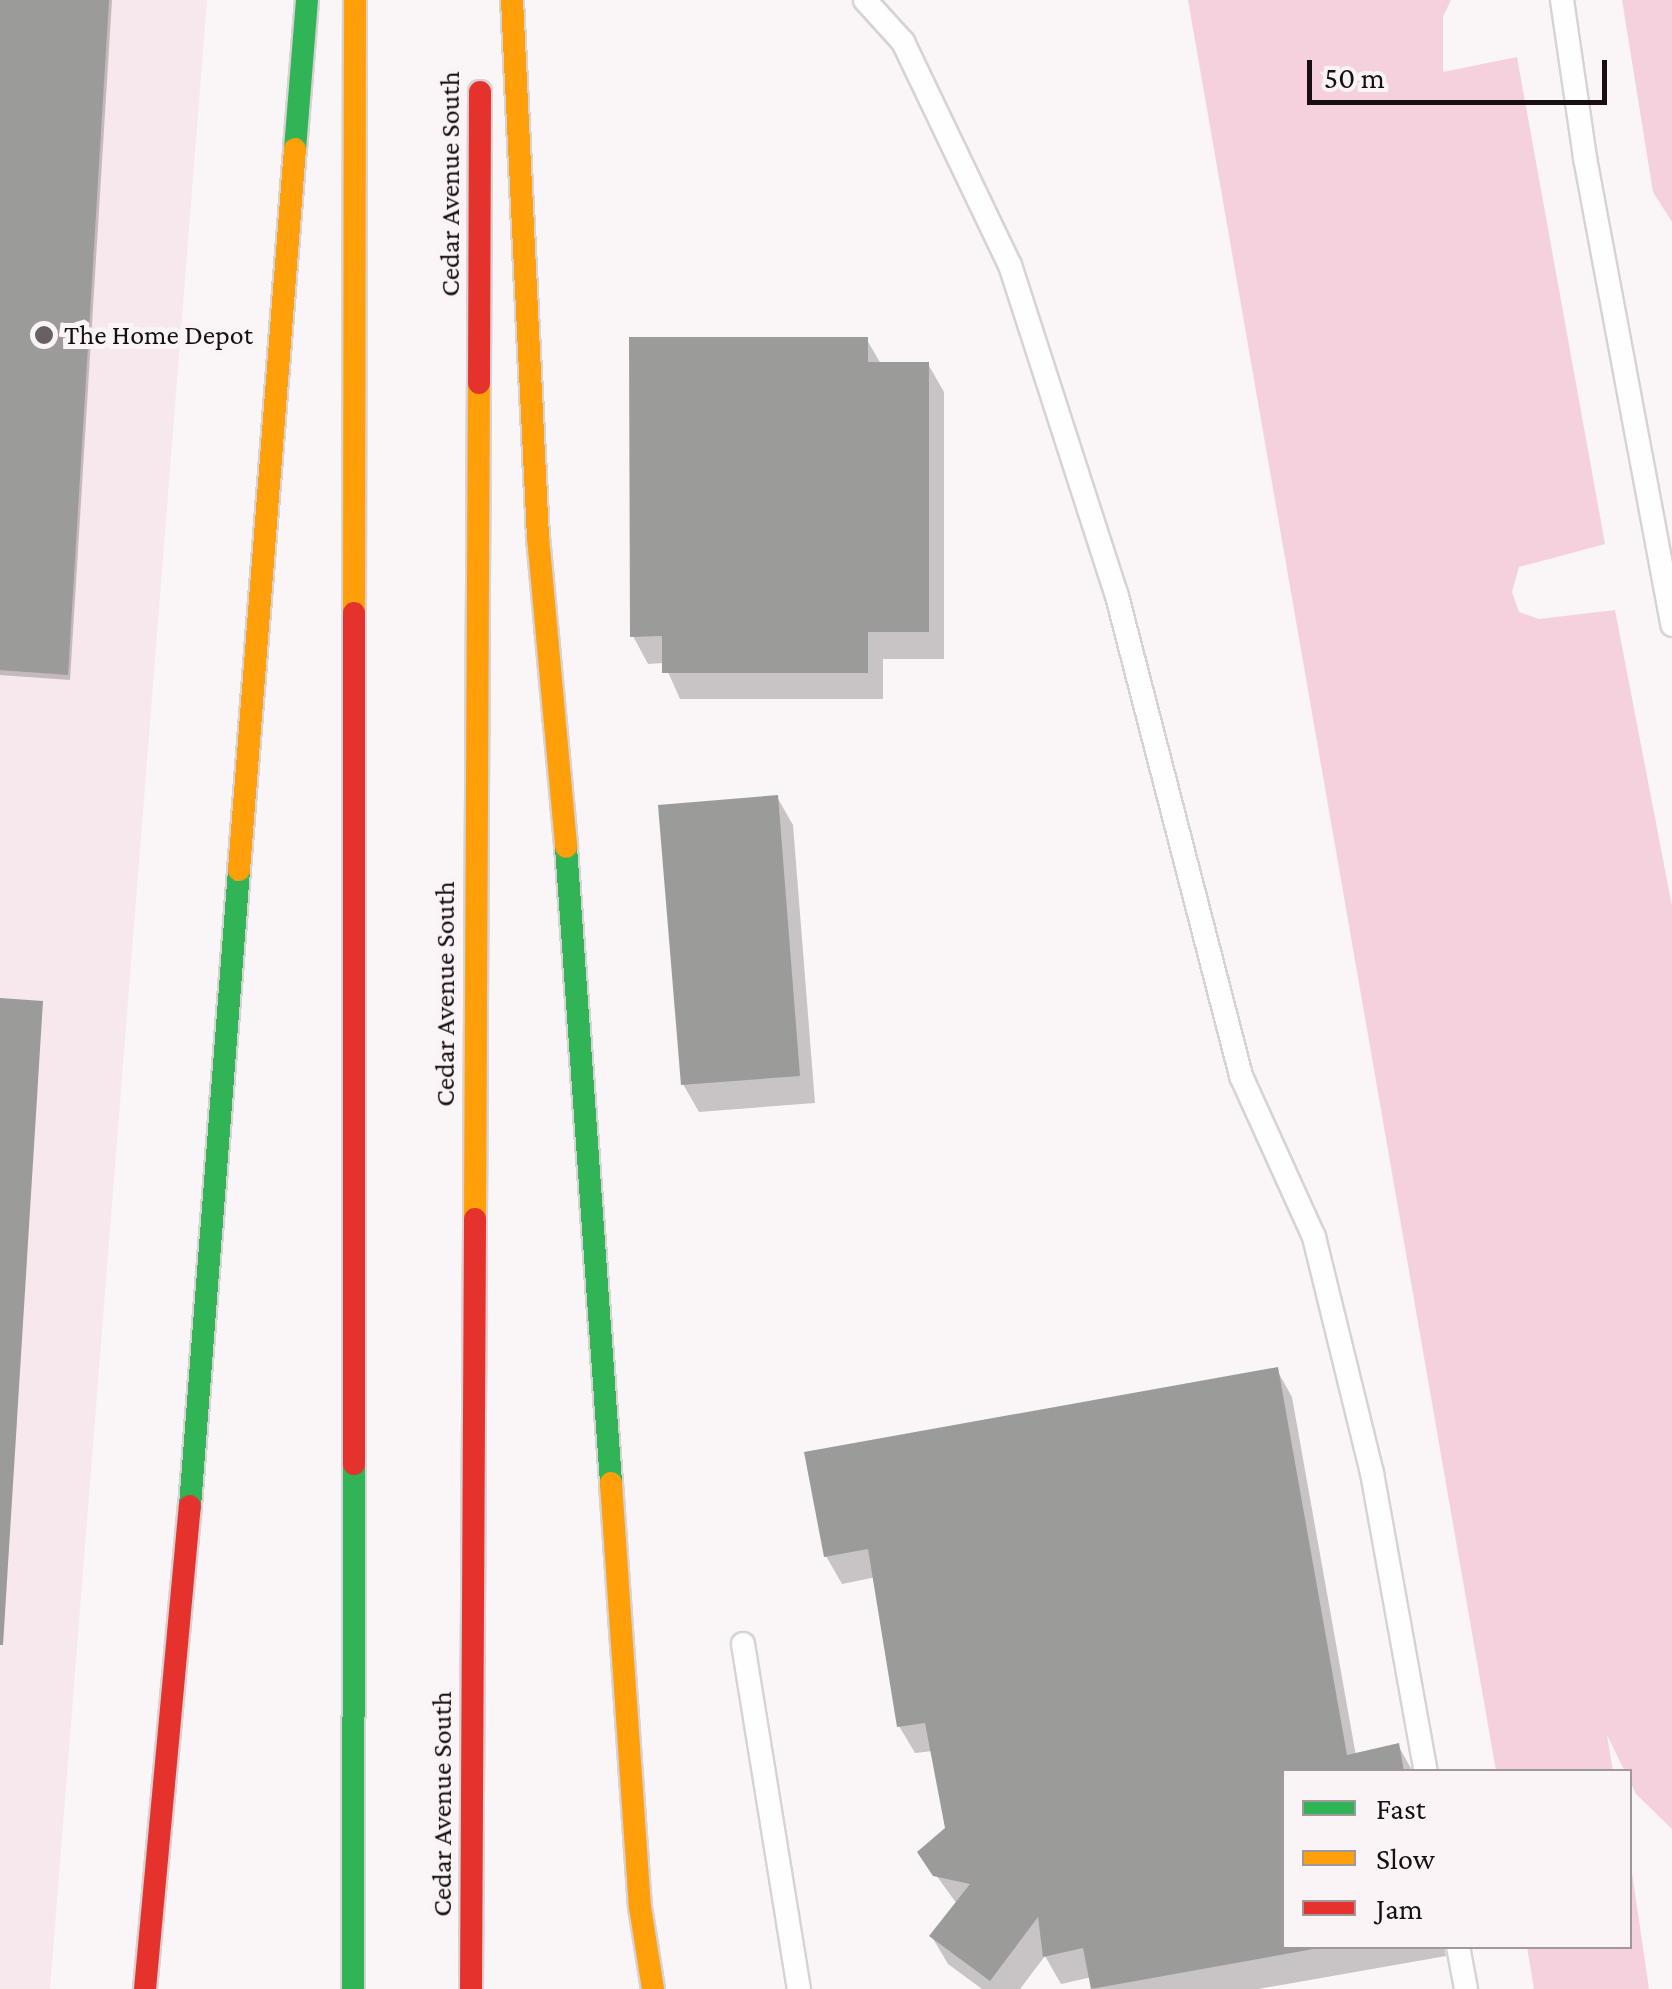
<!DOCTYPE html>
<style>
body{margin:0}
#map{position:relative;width:1672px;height:1989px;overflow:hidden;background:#faf5f7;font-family:"Crimson Pro",serif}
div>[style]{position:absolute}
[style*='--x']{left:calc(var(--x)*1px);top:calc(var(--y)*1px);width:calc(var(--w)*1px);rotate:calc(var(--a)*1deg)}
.built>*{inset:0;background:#f6e8ed}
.green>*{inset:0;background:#f5d1de}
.shadow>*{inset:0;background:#0003}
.building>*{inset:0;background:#9b9b99}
.roads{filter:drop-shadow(2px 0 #d9d2d4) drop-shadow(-2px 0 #d9d2d4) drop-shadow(0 2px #d9d2d4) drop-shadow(0 -2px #d9d2d4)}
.lane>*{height:22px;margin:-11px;padding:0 11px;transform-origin:11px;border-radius:11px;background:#fefefe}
.fast>*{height:22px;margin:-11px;padding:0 11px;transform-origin:11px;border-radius:11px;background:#30b455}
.slow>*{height:22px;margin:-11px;padding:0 11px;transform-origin:11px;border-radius:11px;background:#ff9f0a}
.jam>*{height:22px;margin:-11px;padding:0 11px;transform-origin:11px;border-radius:11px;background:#e5322d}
.dots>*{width:28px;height:28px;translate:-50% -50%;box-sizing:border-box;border:5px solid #fbf4f6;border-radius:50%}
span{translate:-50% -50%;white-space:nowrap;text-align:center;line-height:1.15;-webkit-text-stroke:10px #fbf4f6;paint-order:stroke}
.street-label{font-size:28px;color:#190f13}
.poi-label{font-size:28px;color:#190f13}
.left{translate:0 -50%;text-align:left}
.legend{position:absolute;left:1282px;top:1769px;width:350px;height:180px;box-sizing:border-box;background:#fbf4f6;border:2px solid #a1989b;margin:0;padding:12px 18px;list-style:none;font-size:30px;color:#190f13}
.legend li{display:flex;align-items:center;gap:20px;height:50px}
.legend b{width:50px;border:2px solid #a1989b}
.scale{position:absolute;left:1307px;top:60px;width:300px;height:45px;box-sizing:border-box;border:5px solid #190f13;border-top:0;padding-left:12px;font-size:30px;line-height:35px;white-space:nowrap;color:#190f13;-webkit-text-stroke:8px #fbf4f6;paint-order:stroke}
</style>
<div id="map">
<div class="built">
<i style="clip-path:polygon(0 0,207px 0,50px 1989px,0 1989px)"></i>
</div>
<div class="green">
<i style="clip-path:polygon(1188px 0,1451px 0,1443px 17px,1443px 72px,1517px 57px,1605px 544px,1519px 567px,1512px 592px,1519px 612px,1539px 619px,1615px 610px,1672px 906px,1672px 1829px,1636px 1794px,1607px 1735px,1613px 1771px,1496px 1771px)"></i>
<i style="clip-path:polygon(1622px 0,1672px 0,1672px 222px,1653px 192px)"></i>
<i style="clip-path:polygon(1630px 1859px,1649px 1989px,1534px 1989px,1527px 1947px,1630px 1946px)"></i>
</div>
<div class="shadow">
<i style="clip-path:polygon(0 0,112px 0,70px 680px,0 675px)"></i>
<i style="clip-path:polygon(867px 340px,881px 364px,928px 364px,944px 392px,944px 659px,883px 659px,883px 699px,680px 699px,664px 663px,648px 664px,633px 636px)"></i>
<i style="clip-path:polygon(777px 797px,793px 825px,815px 1103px,699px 1112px,683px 1084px)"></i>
<i style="clip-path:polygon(1277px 1370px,1292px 1397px,1356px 1756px,1398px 1745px,1413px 1772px,1284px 1772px,1284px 1946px,1444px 1946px,1446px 1956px,1258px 1989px,1094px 1989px,1092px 1977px,1061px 1984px,1045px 1956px,1020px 1989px,982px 1989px,948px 1964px,932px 1937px,957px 1904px,920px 1853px,948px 1829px,933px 1751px,915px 1753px,899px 1726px,876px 1577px,842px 1584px,826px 1556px)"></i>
</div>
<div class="building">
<i style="clip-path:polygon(0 0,109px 0,68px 675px,0 670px)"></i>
<i style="clip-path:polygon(629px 337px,868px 337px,868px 362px,929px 362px,929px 632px,868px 632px,868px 673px,662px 673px,662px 636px,630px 637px)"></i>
<i style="clip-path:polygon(778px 795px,800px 1076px,681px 1085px,658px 805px)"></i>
<i style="clip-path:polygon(0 998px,43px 1001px,3px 1645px,0 1645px)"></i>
<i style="clip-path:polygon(1278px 1367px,1347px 1755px,1399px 1743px,1404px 1772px,1284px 1772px,1284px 1946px,1319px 1948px,1091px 1989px,1083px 1948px,1043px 1957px,1038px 1917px,990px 1981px,929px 1936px,970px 1884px,933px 1876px,917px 1852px,945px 1828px,925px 1723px,897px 1727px,868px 1549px,824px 1557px,804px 1452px)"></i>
</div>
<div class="roads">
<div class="lane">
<i style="--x:865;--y:0;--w:57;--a:47.9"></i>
<i style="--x:903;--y:42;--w:247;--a:64.4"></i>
<i style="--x:1010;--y:265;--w:348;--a:72.1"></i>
<i style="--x:1117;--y:596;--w:496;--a:75.5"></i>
<i style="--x:1241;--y:1076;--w:177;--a:65.6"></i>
<i style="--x:1314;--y:1237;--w:243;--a:76.2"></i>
<i style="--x:1372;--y:1473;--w:304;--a:79.8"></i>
<i style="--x:1562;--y:0;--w:160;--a:81.7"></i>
<i style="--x:1585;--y:158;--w:475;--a:79.4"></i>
<i style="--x:743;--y:1644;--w:350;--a:80.8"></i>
<i style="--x:1458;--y:1946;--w:44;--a:79.5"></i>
</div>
<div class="fast">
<i style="--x:295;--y:149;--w:149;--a:-85.4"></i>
<i style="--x:566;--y:847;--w:638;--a:85.95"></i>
<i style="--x:190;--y:1506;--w:638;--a:-85.59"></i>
<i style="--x:353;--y:1989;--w:525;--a:-89.89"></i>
</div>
<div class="slow">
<i style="--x:512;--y:0;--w:538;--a:87.23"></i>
<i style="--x:538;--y:537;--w:311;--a:84.8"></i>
<i style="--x:354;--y:613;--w:613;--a:-89.91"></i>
<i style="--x:239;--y:870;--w:723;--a:-85.56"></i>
<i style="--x:475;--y:1219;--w:836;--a:-89.73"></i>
<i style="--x:611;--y:1483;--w:425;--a:86.1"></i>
<i style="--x:640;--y:1907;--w:83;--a:81"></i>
</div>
<div class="jam">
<i style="--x:479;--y:383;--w:291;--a:-89.8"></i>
<i style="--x:354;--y:1464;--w:851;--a:-90"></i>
<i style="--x:145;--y:1989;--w:485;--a:-84.7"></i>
<i style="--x:471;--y:1989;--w:770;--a:-89.7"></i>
</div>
</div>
<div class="dots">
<i style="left:44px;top:335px;background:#686063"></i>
</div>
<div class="street-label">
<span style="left:450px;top:184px;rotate:-90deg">Cedar Avenue South</span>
<span style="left:445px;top:994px;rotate:-90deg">Cedar Avenue South</span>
<span style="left:442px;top:1804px;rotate:-90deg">Cedar Avenue South</span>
</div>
<div class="poi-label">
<span class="left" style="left:64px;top:335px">The Home Depot</span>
</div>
<ul class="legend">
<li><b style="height:12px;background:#30b455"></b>Fast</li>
<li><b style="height:12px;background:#ff9f0a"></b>Slow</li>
<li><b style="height:12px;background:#e5322d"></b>Jam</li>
</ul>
<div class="scale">50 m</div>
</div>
